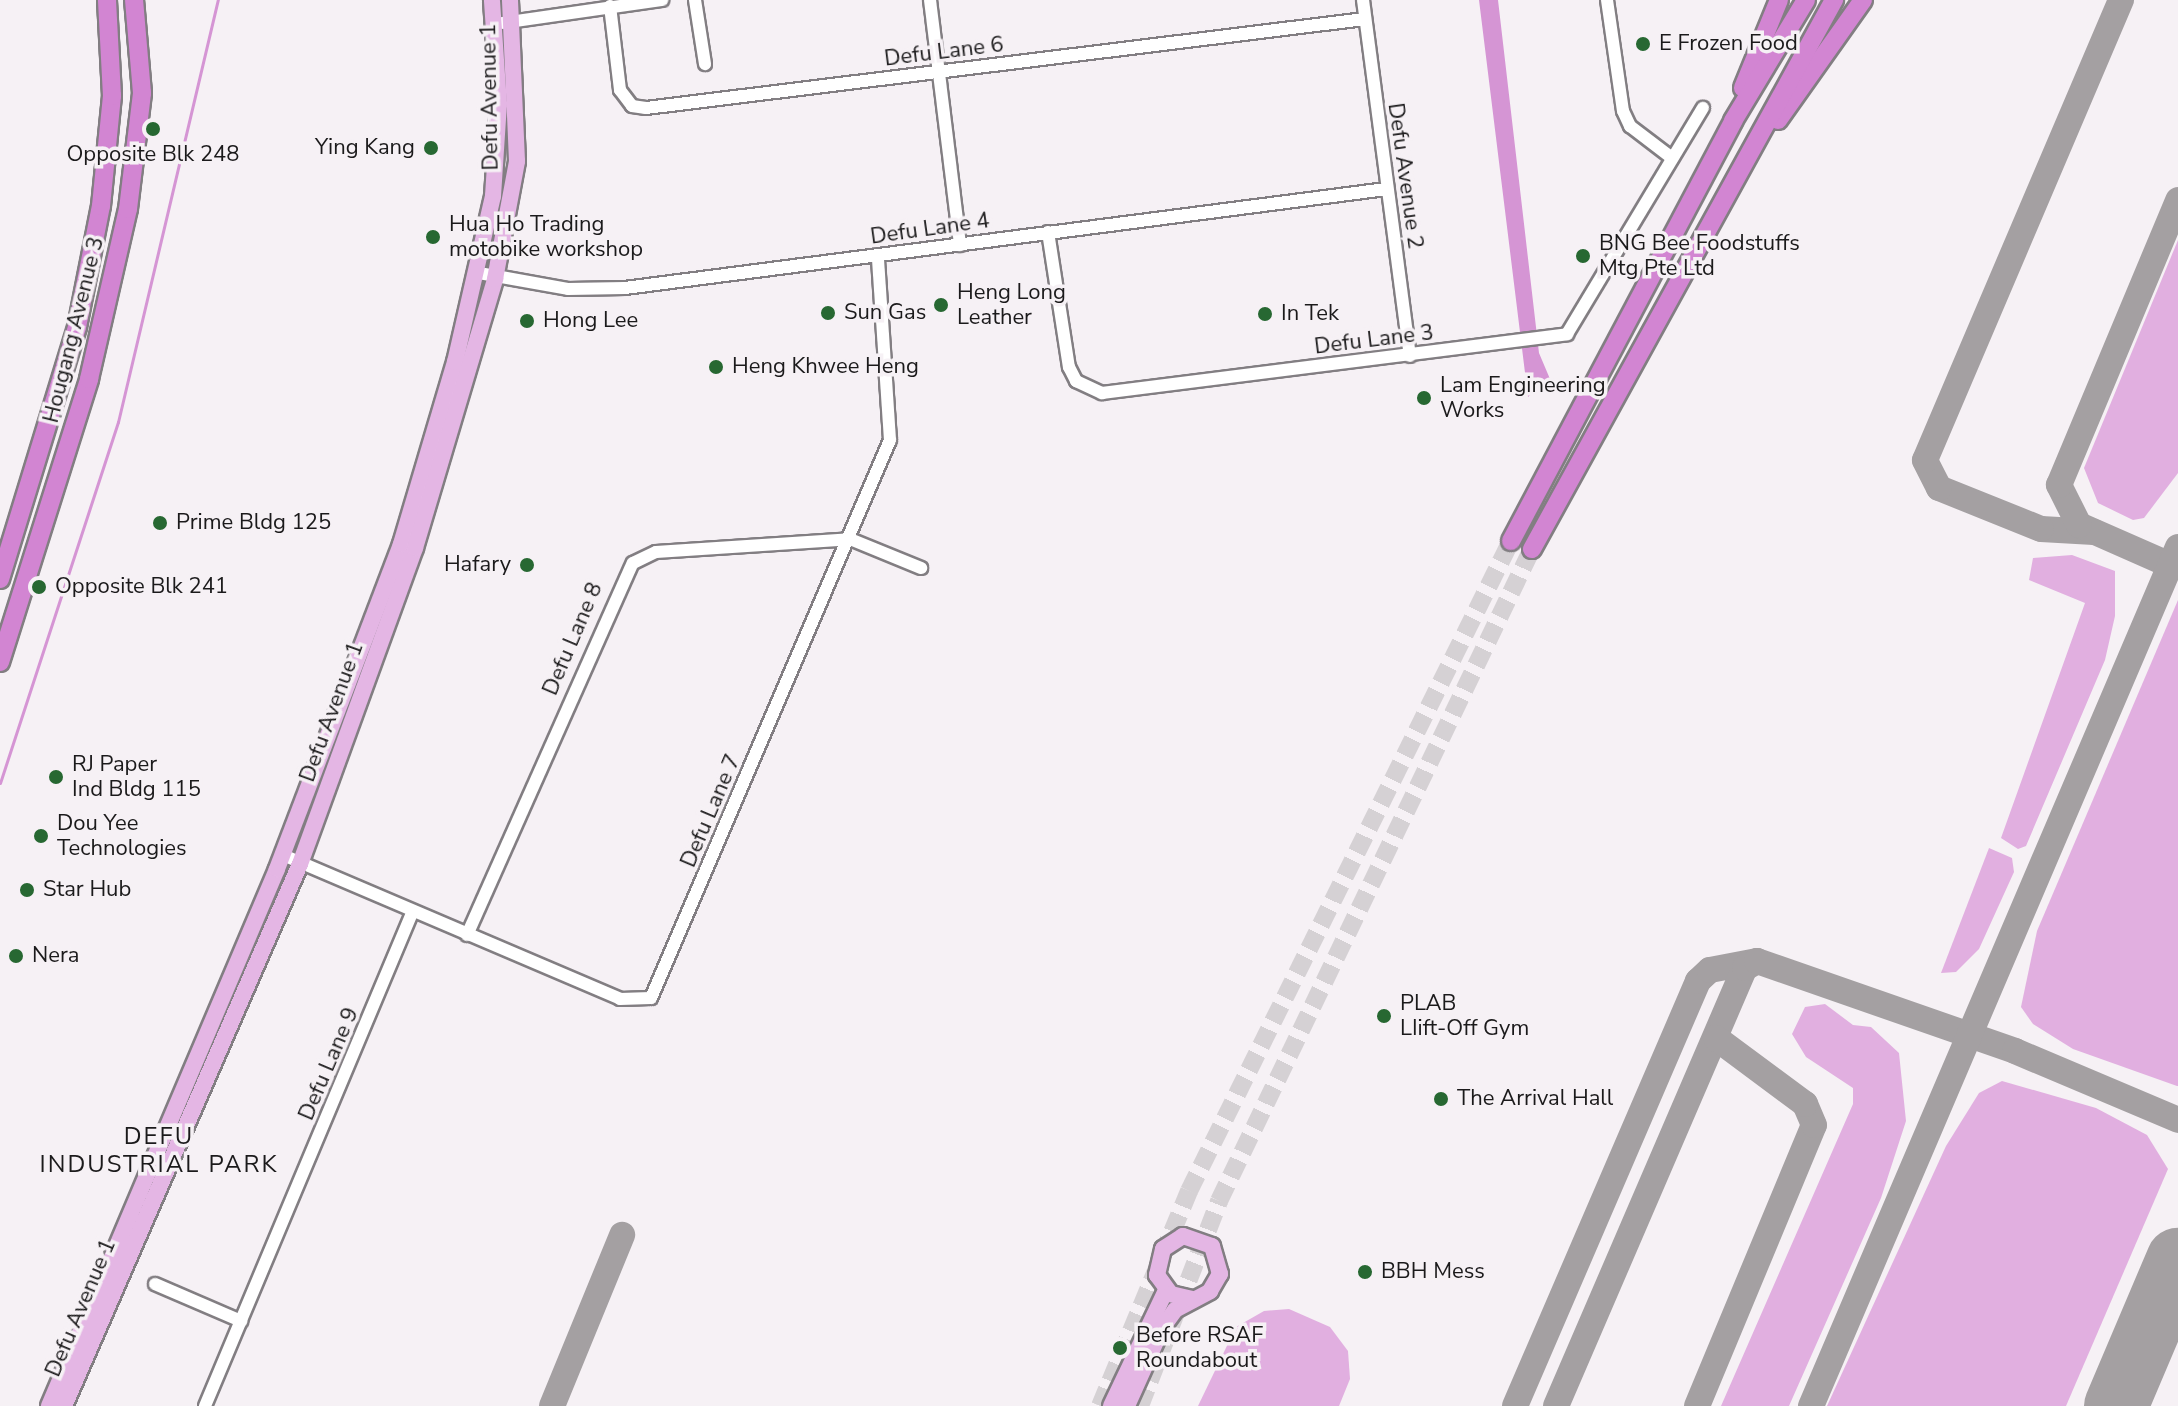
<!DOCTYPE html>
<style>
body{margin:0}
#map{position:relative;width:2178px;height:1406px;overflow:hidden;background:#f6f1f5;font-family:"Nunito Sans",sans-serif}
div>[style]{position:absolute}
[style*='--x']{left:calc(var(--x)*1px);top:calc(var(--y)*1px);width:calc(var(--w)*1px);rotate:calc(var(--a)*1deg)}
.green>*{inset:0;background:#e1afe0}
.water>*{inset:0;background:#d595d4}
.stream>*{height:3px;margin:-1.5px;padding:0 1.5px;transform-origin:1.5px;border-radius:1.5px;background:#d595d4}
.taxiway>*{height:26px;margin:-13px;padding:0 13px;transform-origin:13px;border-radius:13px;background:#a4a0a2}
.runway>*{height:64px;margin:-32px;padding:0 32px;transform-origin:32px;border-radius:32px;background:#a4a0a2}
.highway-tunnel>*{height:18px;margin-top:-9px;transform-origin:0;background:repeating-linear-gradient(90deg,#d5d1d4 0 18px,transparent 0 27px)}
.roads{filter:drop-shadow(2px 0 #827e82) drop-shadow(-2px 0 #827e82) drop-shadow(0 2px #827e82) drop-shadow(0 -2px #827e82)}
.minor>*{height:12px;margin:-6px;padding:0 6px;transform-origin:6px;border-radius:6px;background:#fff}
.major>*{height:16px;margin:-8px;padding:0 8px;transform-origin:8px;border-radius:8px;background:#e4b6e4}
.highway>*{height:18px;margin:-9px;padding:0 9px;transform-origin:9px;border-radius:9px;background:#d285d2}
.dots>*{width:22px;height:22px;translate:-50% -50%;box-sizing:border-box;border:4px solid #f6f1f5;border-radius:50%}
span{translate:-50% -50%;white-space:nowrap;text-align:center;line-height:1.15;-webkit-text-stroke:7px #f6f1f5;paint-order:stroke}
.poi-label{font-size:22px;color:#1b1a1b}
.left{translate:0 -50%;text-align:left}
.right{translate:-100% -50%;text-align:right}
.street-label{font-size:22px;color:#1b1a1b}
.neighbourhood-label{font-size:24px;color:#1b1a1b;letter-spacing:2px}
</style>
<div id="map">
<div class="green">
<i style="clip-path:polygon(2178px 240px,2178px 473px,2144px 518px,2133px 520px,2098px 503px,2084px 468px)"></i>
<i style="clip-path:polygon(2072px 555px,2115px 571px,2115px 616px,2105px 660px,2026px 846px,2018px 849px,2001px 838px,2085px 603px,2029px 580px,2033px 558px)"></i>
<i style="clip-path:polygon(2178px 600px,2178px 1086px,2177px 1086px,2073px 1049px,2033px 1024px,2021px 1007px,2037px 931px)"></i>
<i style="clip-path:polygon(1989px 848px,2012px 858px,2014px 872px,1979px 949px,1956px 972px,1941px 973px)"></i>
<i style="clip-path:polygon(1825px 1004px,1853px 1025px,1871px 1027px,1899px 1053px,1906px 1121px,1881px 1198px,1789px 1406px,1721px 1406px,1853px 1104px,1853px 1088px,1806px 1057px,1792px 1034px,1805px 1007px)"></i>
<i style="clip-path:polygon(2002px 1081px,2096px 1108px,2147px 1135px,2168px 1169px,2066px 1406px,1827px 1406px,1946px 1146px,1979px 1093px)"></i>
<i style="clip-path:polygon(1289px 1309px,1330px 1327px,1348px 1351px,1350px 1379px,1339px 1406px,1198px 1406px,1236px 1327px,1264px 1311px)"></i>
</div>
<div class="water">
<i style="clip-path:polygon(1479px 0,1498px 0,1539px 353px,1550px 379px,1528px 397px)"></i>
</div>
<div class="stream">
<i style="--x:0;--y:783;--w:380;--a:-71.9"></i>
<i style="--x:118;--y:422;--w:434;--a:-76.7"></i>
</div>
<div class="taxiway">
<i style="--x:2094;--y:532;--w:53;--a:-176.8"></i>
<i style="--x:2041;--y:529;--w:110;--a:-158.1"></i>
<i style="--x:1939;--y:488;--w:31;--a:-117"></i>
<i style="--x:1925;--y:460;--w:500;--a:-66.92"></i>
<i style="--x:2170;--y:565;--w:99;--a:-156.3"></i>
<i style="--x:2079;--y:525;--w:45;--a:-116.6"></i>
<i style="--x:2059;--y:485;--w:309;--a:-67.3"></i>
<i style="--x:552;--y:1406;--w:185;--a:-67.7"></i>
<i style="--x:1515;--y:1406;--w:463;--a:-66.7"></i>
<i style="--x:1698;--y:981;--w:16;--a:-43"></i>
<i style="--x:1710;--y:970;--w:48;--a:-10.8"></i>
<i style="--x:1556;--y:1406;--w:477;--a:-66.7"></i>
<i style="--x:1745;--y:968;--w:14;--a:-30"></i>
<i style="--x:1757;--y:961;--w:273;--a:19.2"></i>
<i style="--x:2015;--y:1051;--w:177;--a:22.9"></i>
<i style="--x:1697;--y:1406;--w:304;--a:-67.4"></i>
<i style="--x:1814;--y:1125;--w:23;--a:-113"></i>
<i style="--x:1805;--y:1104;--w:111;--a:-143.4"></i>
<i style="--x:1811;--y:1406;--w:934;--a:-66.87"></i>
</div>
<div class="runway">
<i style="--x:2116;--y:1406;--w:159;--a:-67"></i>
</div>
<div class="highway-tunnel">
<i style="--x:1100;--y:1406;--w:233;--a:-67.5"></i>
<i style="--x:1189;--y:1191;--w:725;--a:-63.65"></i>
<i style="--x:1140;--y:1406;--w:220;--a:-68.9"></i>
<i style="--x:1219;--y:1201;--w:723;--a:-64.36"></i>
</div>
<div class="roads">
<div class="minor">
<i style="--x:695;--y:0;--w:65;--a:81.1"></i>
<i style="--x:930;--y:0;--w:247;--a:83"></i>
<i style="--x:1363;--y:0;--w:359;--a:82.5"></i>
<i style="--x:1607;--y:0;--w:112;--a:81.8"></i>
<i style="--x:1623;--y:111;--w:17;--a:65"></i>
<i style="--x:1630;--y:126;--w:53;--a:37.3"></i>
<i style="--x:610;--y:6;--w:85;--a:83.2"></i>
<i style="--x:620;--y:90;--w:20;--a:53"></i>
<i style="--x:632;--y:106;--w:14;--a:8"></i>
<i style="--x:646;--y:108;--w:724;--a:-7.06"></i>
<i style="--x:502;--y:23;--w:162;--a:-8.2"></i>
<i style="--x:1048;--y:232;--w:137;--a:81.2"></i>
<i style="--x:1069;--y:367;--w:16;--a:63"></i>
<i style="--x:1076;--y:381;--w:29;--a:25"></i>
<i style="--x:1102;--y:393;--w:469;--a:-7.2"></i>
<i style="--x:1567;--y:334;--w:264;--a:-59"></i>
<i style="--x:479;--y:273;--w:90;--a:10.2"></i>
<i style="--x:568;--y:289;--w:57;--a:-1"></i>
<i style="--x:625;--y:288;--w:767;--a:-7.41"></i>
<i style="--x:283;--y:855;--w:366;--a:23.1"></i>
<i style="--x:620;--y:999;--w:31;--a:-2"></i>
<i style="--x:651;--y:998;--w:607;--a:-66.81"></i>
<i style="--x:890;--y:440;--w:183;--a:-93.8"></i>
<i style="--x:467;--y:935;--w:407;--a:-66"></i>
<i style="--x:633;--y:563;--w:25;--a:-26"></i>
<i style="--x:656;--y:552;--w:194;--a:-3.8"></i>
<i style="--x:850;--y:539;--w:77;--a:22.2"></i>
<i style="--x:155;--y:1284;--w:94;--a:23.3"></i>
<i style="--x:205;--y:1406;--w:535;--a:-67.22"></i>
</div>
<div class="major">
<i style="--x:49;--y:1406;--w:583;--a:-66.99"></i>
<i style="--x:277;--y:869;--w:348;--a:-69.1"></i>
<i style="--x:401;--y:544;--w:190;--a:-73.5"></i>
<i style="--x:455;--y:362;--w:170;--a:-77.1"></i>
<i style="--x:493;--y:196;--w:92;--a:-86.3"></i>
<i style="--x:499;--y:104;--w:104;--a:-93.9"></i>
<i style="--x:64;--y:1406;--w:591;--a:-66.47"></i>
<i style="--x:300;--y:864;--w:336;--a:-70"></i>
<i style="--x:415;--y:548;--w:281;--a:-73.4"></i>
<i style="--x:495;--y:279;--w:120;--a:-79.4"></i>
<i style="--x:517;--y:161;--w:161;--a:-92.5"></i>
<i style="--x:1111;--y:1406;--w:128;--a:-64.6"></i>
<i style="--x:1127;--y:1406;--w:85;--a:-65.8"></i>
<i style="--x:1162;--y:1328;--w:22;--a:-54"></i>
<i style="--x:1175;--y:1310;--w:40;--a:-28"></i>
<i style="--x:1210;--y:1291;--w:20;--a:-60"></i>
<i style="--x:1220;--y:1274;--w:29;--a:-106"></i>
<i style="--x:1212;--y:1246;--w:31;--a:-161"></i>
<i style="--x:1183;--y:1236;--w:24;--a:147"></i>
<i style="--x:1163;--y:1249;--w:27;--a:103"></i>
<i style="--x:1157;--y:1275;--w:24;--a:54"></i>
<i style="--x:1171;--y:1294;--w:22;--a:13"></i>
</div>
<div class="highway">
<i style="--x:1743;--y:88;--w:95;--a:-67.8"></i>
<i style="--x:1778;--y:120;--w:147;--a:-54.7"></i>
<i style="--x:1511;--y:541;--w:475;--a:-62.1"></i>
<i style="--x:1733;--y:121;--w:141;--a:-58.9"></i>
<i style="--x:1532;--y:549;--w:627;--a:-61.19"></i>
<i style="--x:0;--y:579;--w:264;--a:-73"></i>
<i style="--x:77;--y:327;--w:123;--a:-78.8"></i>
<i style="--x:101;--y:206;--w:111;--a:-84.3"></i>
<i style="--x:112;--y:96;--w:96;--a:-93"></i>
<i style="--x:0;--y:662;--w:297;--a:-72.5"></i>
<i style="--x:89;--y:379;--w:174;--a:-77.1"></i>
<i style="--x:128;--y:209;--w:117;--a:-83.1"></i>
<i style="--x:142;--y:93;--w:93;--a:-94.9"></i>
</div>
</div>
<div class="dots">
<i style="left:1643px;top:44px;background:#276832"></i>
<i style="left:153px;top:129px;background:#276832"></i>
<i style="left:431px;top:148px;background:#276832"></i>
<i style="left:433px;top:237px;background:#276832"></i>
<i style="left:1583px;top:256px;background:#276832"></i>
<i style="left:941px;top:305px;background:#276832"></i>
<i style="left:828px;top:313px;background:#276832"></i>
<i style="left:1265px;top:314px;background:#276832"></i>
<i style="left:527px;top:321px;background:#276832"></i>
<i style="left:716px;top:367px;background:#276832"></i>
<i style="left:1424px;top:398px;background:#276832"></i>
<i style="left:160px;top:523px;background:#276832"></i>
<i style="left:527px;top:565px;background:#276832"></i>
<i style="left:39px;top:587px;background:#276832"></i>
<i style="left:56px;top:777px;background:#276832"></i>
<i style="left:41px;top:836px;background:#276832"></i>
<i style="left:27px;top:890px;background:#276832"></i>
<i style="left:16px;top:956px;background:#276832"></i>
<i style="left:1384px;top:1016px;background:#276832"></i>
<i style="left:1441px;top:1099px;background:#276832"></i>
<i style="left:1365px;top:1272px;background:#276832"></i>
<i style="left:1120px;top:1348px;background:#276832"></i>
</div>
<div class="poi-label">
<span class="left" style="left:1659px;top:44px">E Frozen Food</span>
<span class="right" style="left:415px;top:148px">Ying Kang</span>
<span style="left:153px;top:155px">Opposite Blk 248</span>
<span class="left" style="left:449px;top:237px">Hua Ho Trading<br>motobike workshop</span>
<span class="left" style="left:1599px;top:256px">BNG Bee Foodstuffs<br>Mtg Pte Ltd</span>
<span class="left" style="left:957px;top:305px">Heng Long<br>Leather</span>
<span class="left" style="left:844px;top:313px">Sun Gas</span>
<span class="left" style="left:1281px;top:314px">In Tek</span>
<span class="left" style="left:543px;top:321px">Hong Lee</span>
<span class="left" style="left:732px;top:367px">Heng Khwee Heng</span>
<span class="left" style="left:1440px;top:398px">Lam Engineering<br>Works</span>
<span class="left" style="left:176px;top:523px">Prime Bldg 125</span>
<span class="right" style="left:511px;top:565px">Hafary</span>
<span class="left" style="left:55px;top:587px">Opposite Blk 241</span>
<span class="left" style="left:72px;top:777px">RJ Paper<br>Ind Bldg 115</span>
<span class="left" style="left:57px;top:836px">Dou Yee<br>Technologies</span>
<span class="left" style="left:43px;top:890px">Star Hub</span>
<span class="left" style="left:32px;top:956px">Nera</span>
<span class="left" style="left:1400px;top:1016px">PLAB<br>LIift-Off Gym</span>
<span class="left" style="left:1457px;top:1099px">The Arrival Hall</span>
<span class="left" style="left:1381px;top:1272px">BBH Mess</span>
<span class="left" style="left:1136px;top:1348px">Before RSAF<br>Roundabout</span>
</div>
<div class="street-label">
<span style="left:944px;top:52px;rotate:-7deg">Defu Lane 6</span>
<span style="left:490px;top:97px;rotate:-91deg">Defu Avenue 1</span>
<span style="left:1405px;top:176px;rotate:82deg">Defu Avenue 2</span>
<span style="left:930px;top:229px;rotate:-8deg">Defu Lane 4</span>
<span style="left:74px;top:330px;rotate:-76deg">Hougang Avenue 3</span>
<span style="left:1374px;top:340px;rotate:-7deg">Defu Lane 3</span>
<span style="left:573px;top:639px;rotate:-67deg">Defu Lane 8</span>
<span style="left:332px;top:712px;rotate:-70deg">Defu Avenue 1</span>
<span style="left:711px;top:811px;rotate:-67deg">Defu Lane 7</span>
<span style="left:329px;top:1064px;rotate:-67deg">Defu Lane 9</span>
<span style="left:81px;top:1308px;rotate:-67deg">Defu Avenue 1</span>
</div>
<div class="neighbourhood-label">
<span style="left:159px;top:1151px">DEFU<br>INDUSTRIAL PARK</span>
</div>
</div>
